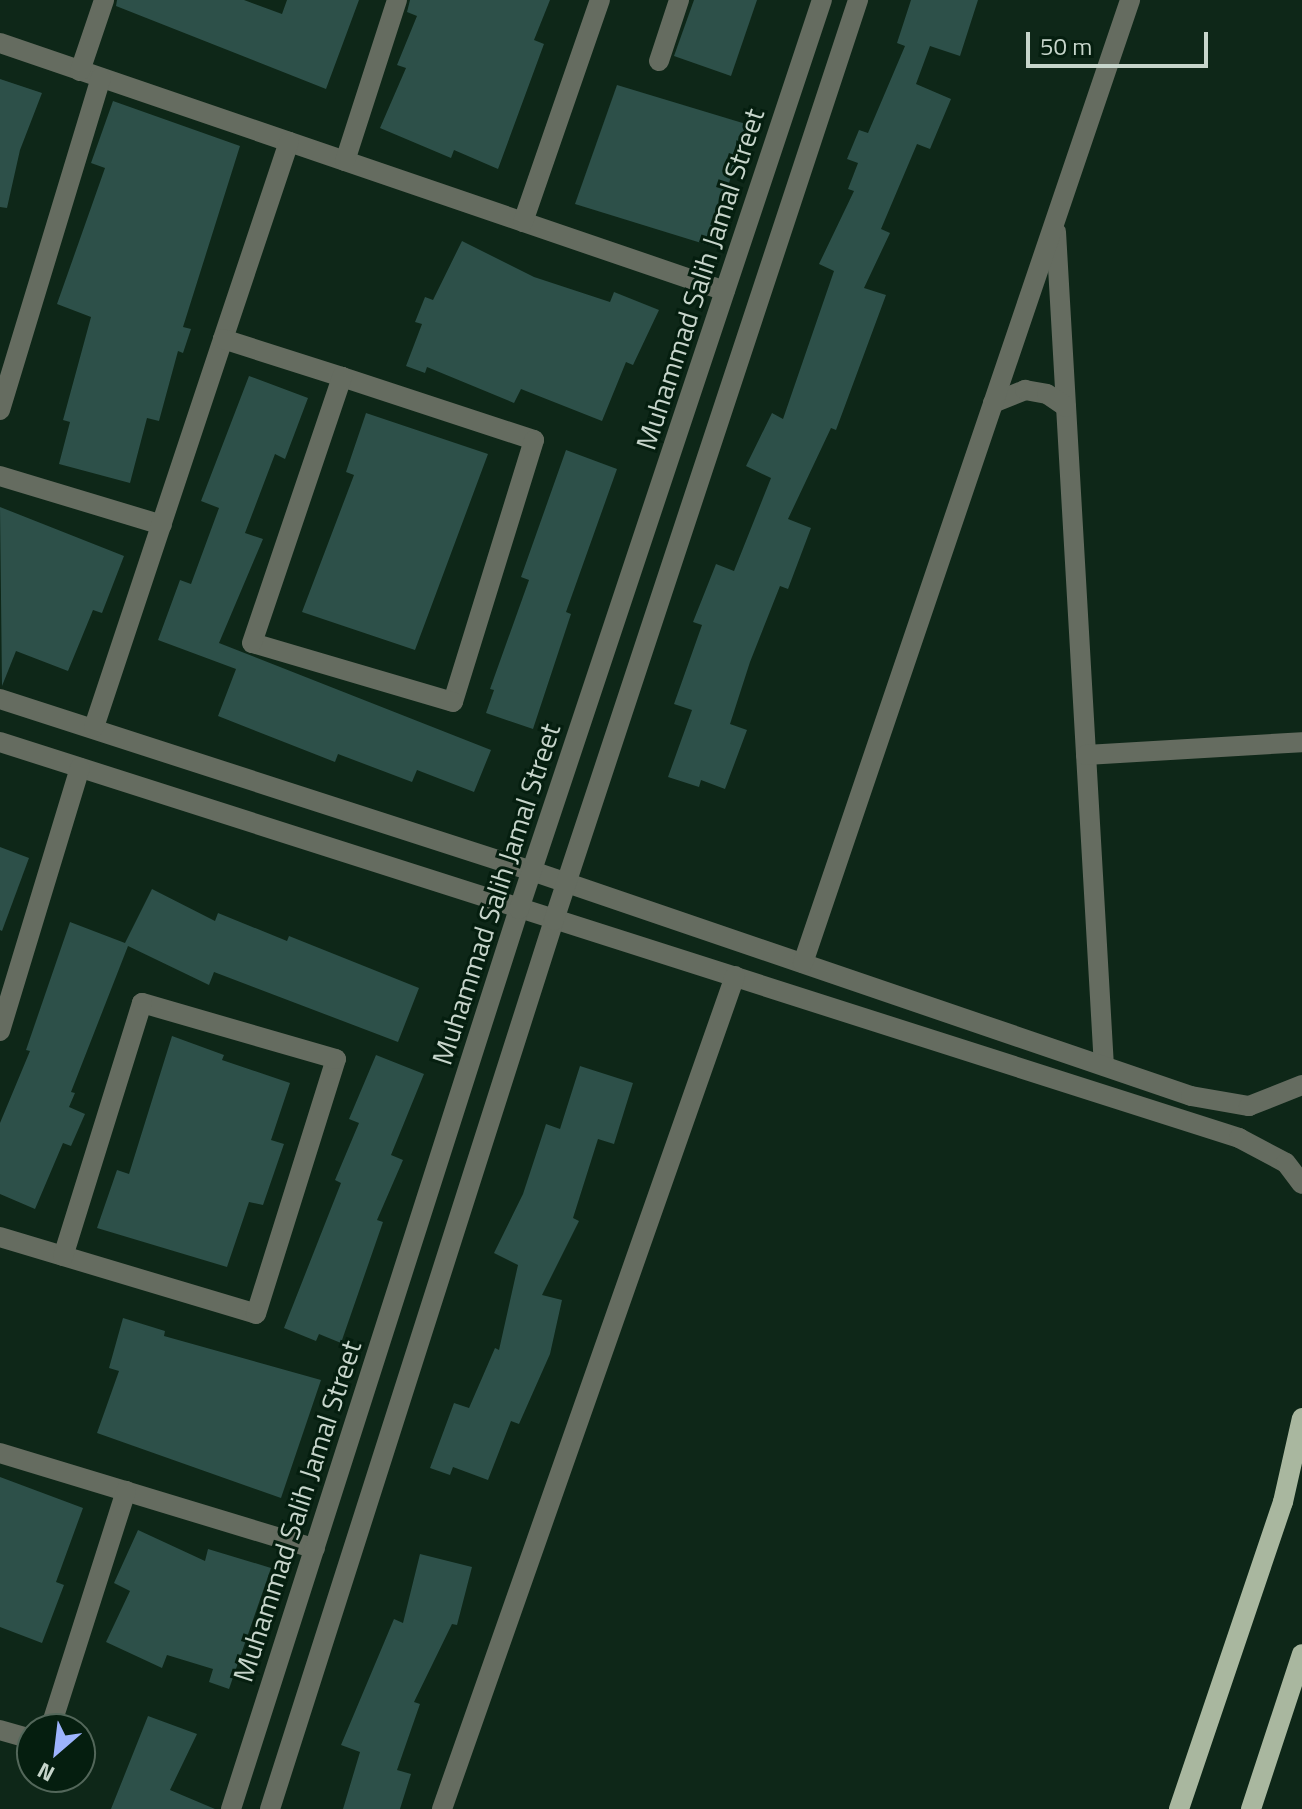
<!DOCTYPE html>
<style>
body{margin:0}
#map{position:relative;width:1302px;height:1809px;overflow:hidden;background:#0e2718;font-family:"Titillium Web",sans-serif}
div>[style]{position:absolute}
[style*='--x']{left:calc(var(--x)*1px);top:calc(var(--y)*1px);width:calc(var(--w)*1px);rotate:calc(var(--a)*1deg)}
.building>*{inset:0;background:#2d5049}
.minor>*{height:20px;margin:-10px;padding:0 10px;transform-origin:10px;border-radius:10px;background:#656c60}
.major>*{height:20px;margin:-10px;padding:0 10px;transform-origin:10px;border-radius:10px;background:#a9b79f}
span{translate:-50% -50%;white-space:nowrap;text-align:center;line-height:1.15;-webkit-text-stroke:6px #051e0f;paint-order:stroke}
.street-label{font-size:28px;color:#c7d5cb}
.north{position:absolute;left:16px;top:1713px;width:80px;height:80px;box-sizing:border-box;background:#051e0f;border:2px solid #53675a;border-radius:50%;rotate:208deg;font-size:22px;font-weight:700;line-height:32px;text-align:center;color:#c7d5cb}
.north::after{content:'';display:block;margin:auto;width:28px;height:36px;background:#9db4fd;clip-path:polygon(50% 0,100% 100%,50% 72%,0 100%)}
.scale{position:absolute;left:1026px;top:32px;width:182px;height:36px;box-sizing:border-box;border:4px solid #c7d5cb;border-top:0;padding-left:10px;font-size:24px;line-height:28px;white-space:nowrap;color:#c7d5cb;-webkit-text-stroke:6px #051e0f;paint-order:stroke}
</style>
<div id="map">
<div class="building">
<i style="clip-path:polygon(117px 0,244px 0,282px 14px,287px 0,359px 0,326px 89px,116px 6px)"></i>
<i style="clip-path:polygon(410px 0,550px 0,534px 40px,544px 44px,498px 169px,454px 150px,451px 158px,380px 128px,406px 68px,397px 65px,417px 16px,407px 12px)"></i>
<i style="clip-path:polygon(694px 0,757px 0,731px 76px,674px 56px)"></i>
<i style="clip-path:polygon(911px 0,978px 0,960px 56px,930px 46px,916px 84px,951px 99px,930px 149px,917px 144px,881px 229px,890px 233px,864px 288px,886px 295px,836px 430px,831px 428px,788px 519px,811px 528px,788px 589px,780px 586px,750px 662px,730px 724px,747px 730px,725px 789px,701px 780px,699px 787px,668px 777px,692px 710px,674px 704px,702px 625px,693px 622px,716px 564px,734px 571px,771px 478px,746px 466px,772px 413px,783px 419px,834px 271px,819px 264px,854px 191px,848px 189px,858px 163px,847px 159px,859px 130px,868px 133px,905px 46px,897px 43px)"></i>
<i style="clip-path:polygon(0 79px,42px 93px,20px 150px,7px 208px,0 207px)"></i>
<i style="clip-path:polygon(617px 85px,746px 124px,711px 246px,575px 204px)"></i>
<i style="clip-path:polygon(113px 101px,240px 146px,183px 327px,191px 329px,183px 353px,178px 351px,159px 421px,147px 418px,130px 483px,59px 464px,70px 422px,63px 420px,91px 317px,57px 304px,105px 168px,91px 163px)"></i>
<i style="clip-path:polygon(462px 241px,534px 277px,610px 302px,614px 292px,659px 310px,633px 365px,626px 362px,602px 421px,521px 389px,514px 403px,427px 367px,425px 373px,406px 366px,422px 324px,415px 322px,425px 297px,433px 300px)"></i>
<i style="clip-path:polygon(249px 376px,308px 398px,285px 459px,275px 454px,245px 533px,263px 539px,219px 643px,491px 750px,474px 792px,417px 770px,412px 782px,338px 754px,335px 762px,218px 716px,236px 669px,158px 640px,180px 580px,191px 584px,219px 508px,201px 501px)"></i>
<i style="clip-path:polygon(366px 413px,488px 454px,415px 650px,302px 612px,354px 475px,346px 472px)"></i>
<i style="clip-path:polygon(566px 450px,617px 469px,566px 612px,571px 614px,533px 729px,486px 713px,494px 690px,490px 689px,529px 580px,521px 577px)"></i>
<i style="clip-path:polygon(0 507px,124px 556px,102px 613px,93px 610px,68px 671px,16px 651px,2px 686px)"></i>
<i style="clip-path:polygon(0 847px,29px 858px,2px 931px,0 930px)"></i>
<i style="clip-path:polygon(152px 889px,215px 921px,218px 913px,287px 941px,289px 936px,419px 988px,398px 1042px,214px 972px,209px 985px,128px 946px,71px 1092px,75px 1093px,69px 1107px,85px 1114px,71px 1146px,63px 1143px,35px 1209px,0 1194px,0 1123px,30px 1051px,26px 1050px,70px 922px,125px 943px)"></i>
<i style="clip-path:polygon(172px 1036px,224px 1055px,222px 1060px,290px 1083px,271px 1140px,284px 1144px,263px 1205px,249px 1202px,227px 1267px,97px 1228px,117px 1170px,129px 1174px)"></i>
<i style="clip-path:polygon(376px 1055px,424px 1074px,391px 1155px,403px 1160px,377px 1220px,383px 1222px,341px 1343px,319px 1334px,316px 1341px,284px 1328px,341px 1183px,335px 1180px,359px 1123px,349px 1119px)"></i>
<i style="clip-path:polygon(580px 1066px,633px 1083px,614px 1144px,598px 1139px,573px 1218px,579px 1221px,542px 1295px,562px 1300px,550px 1354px,519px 1424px,511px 1421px,488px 1480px,453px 1467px,450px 1475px,430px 1468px,454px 1403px,469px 1408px,495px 1348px,499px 1350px,518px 1265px,494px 1253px,523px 1194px,546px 1124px,560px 1129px)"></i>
<i style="clip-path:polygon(123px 1318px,165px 1331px,164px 1336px,321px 1380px,281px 1498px,97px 1433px,119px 1371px,109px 1368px)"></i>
<i style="clip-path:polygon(0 1477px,83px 1508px,56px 1582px,64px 1585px,42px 1643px,0 1627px)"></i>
<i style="clip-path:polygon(138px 1530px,205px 1561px,208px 1549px,271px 1568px,229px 1689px,209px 1682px,213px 1669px,167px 1655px,162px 1668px,106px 1642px,130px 1591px,114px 1583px)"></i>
<i style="clip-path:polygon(420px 1554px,472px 1567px,457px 1625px,452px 1624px,414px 1702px,420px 1704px,397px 1770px,411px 1774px,400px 1809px,343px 1809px,360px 1752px,341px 1745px,394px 1619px,403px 1623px)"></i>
<i style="clip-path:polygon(148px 1716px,197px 1734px,170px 1790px,215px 1809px,111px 1809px)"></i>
</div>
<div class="minor">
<i style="--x:0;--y:43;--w:766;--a:18.88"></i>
<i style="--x:659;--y:61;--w:64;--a:-71.8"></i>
<i style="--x:80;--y:71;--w:75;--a:-71.3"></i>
<i style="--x:345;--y:161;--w:169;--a:-72.1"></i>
<i style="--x:523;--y:222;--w:235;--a:-70.9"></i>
<i style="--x:1056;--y:232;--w:835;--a:86.71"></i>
<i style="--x:223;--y:339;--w:208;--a:-71.5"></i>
<i style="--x:993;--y:403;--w:35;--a:-22"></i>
<i style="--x:1025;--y:390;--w:22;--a:10"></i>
<i style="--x:1047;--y:394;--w:23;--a:34"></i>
<i style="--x:0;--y:410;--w:347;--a:-73.1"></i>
<i style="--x:0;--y:476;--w:169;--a:16.8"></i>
<i style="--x:0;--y:699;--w:559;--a:17.92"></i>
<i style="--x:532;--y:871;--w:696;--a:18.85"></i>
<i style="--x:1191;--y:1096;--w:59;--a:9.8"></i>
<i style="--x:1249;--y:1106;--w:57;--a:-21.6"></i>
<i style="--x:94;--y:727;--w:409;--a:-71.6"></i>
<i style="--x:223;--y:339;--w:125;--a:17.7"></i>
<i style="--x:342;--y:377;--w:202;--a:18.2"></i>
<i style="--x:534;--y:440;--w:274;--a:107.2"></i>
<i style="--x:453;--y:702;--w:209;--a:-163.6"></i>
<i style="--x:252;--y:643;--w:281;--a:-71.3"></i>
<i style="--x:0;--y:742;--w:1301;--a:17.72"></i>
<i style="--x:1239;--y:1138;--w:53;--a:28"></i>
<i style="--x:1286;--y:1163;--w:26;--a:53"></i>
<i style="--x:1086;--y:755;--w:216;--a:-3.4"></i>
<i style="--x:803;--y:963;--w:1017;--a:-71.24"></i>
<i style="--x:0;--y:1031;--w:275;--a:-73.1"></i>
<i style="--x:0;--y:1237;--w:267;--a:16.7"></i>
<i style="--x:256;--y:1314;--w:267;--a:-72.6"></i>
<i style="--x:336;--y:1059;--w:202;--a:-163.9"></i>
<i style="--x:142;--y:1003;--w:265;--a:107.3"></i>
<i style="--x:0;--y:1453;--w:329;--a:16.9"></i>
<i style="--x:50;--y:1729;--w:250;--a:-72.3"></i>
<i style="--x:0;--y:1730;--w:33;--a:16"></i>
<i style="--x:231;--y:1809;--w:945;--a:-72.26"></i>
<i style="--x:519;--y:909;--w:958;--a:-71.57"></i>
<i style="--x:270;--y:1809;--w:933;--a:-72.28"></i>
<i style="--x:554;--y:920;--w:969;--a:-71.71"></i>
<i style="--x:442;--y:1809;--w:883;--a:-70.62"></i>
</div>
<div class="major">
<i style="--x:1179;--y:1809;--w:324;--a:-71.3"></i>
<i style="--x:1283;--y:1502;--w:86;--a:-77.3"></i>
<i style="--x:1251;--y:1809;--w:163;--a:-71.8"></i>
</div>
<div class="street-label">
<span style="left:700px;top:279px;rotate:-72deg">Muhammad Salih Jamal Street</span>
<span style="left:496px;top:894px;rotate:-72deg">Muhammad Salih Jamal Street</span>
<span style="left:297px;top:1511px;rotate:-72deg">Muhammad Salih Jamal Street</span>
</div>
<div class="north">N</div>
<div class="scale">50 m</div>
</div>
